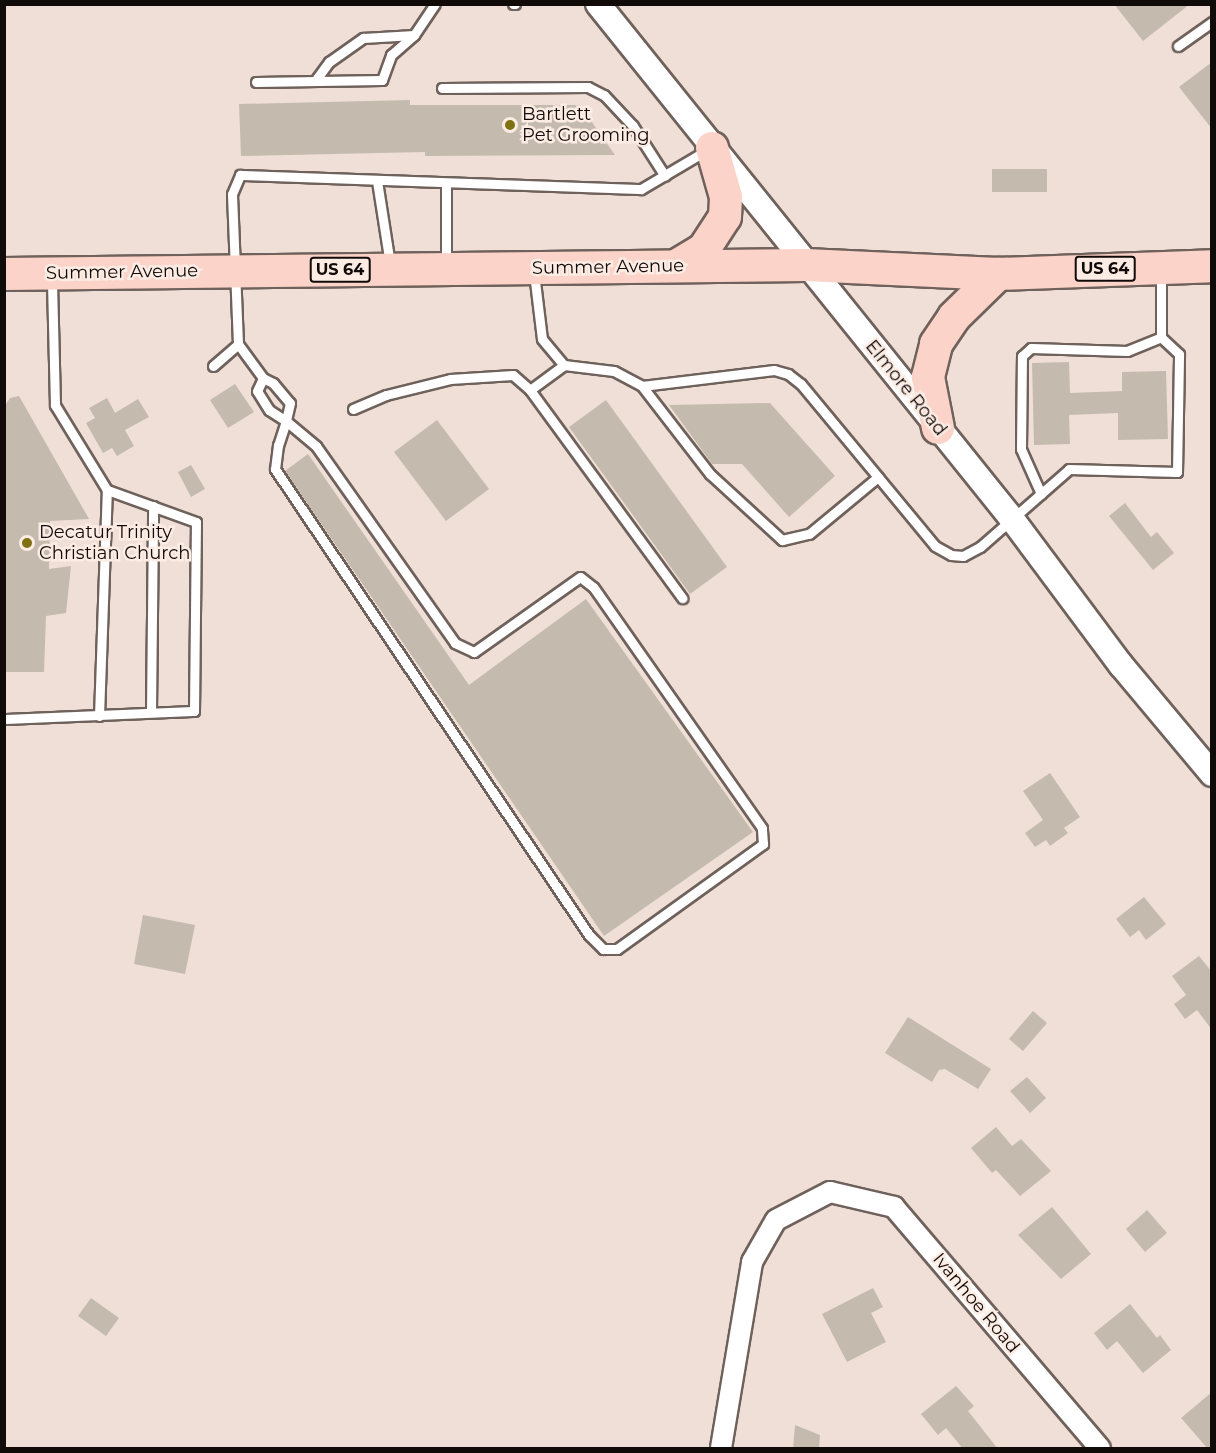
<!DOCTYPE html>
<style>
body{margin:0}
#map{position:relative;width:1216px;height:1453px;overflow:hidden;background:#efdfd7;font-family:Montserrat,sans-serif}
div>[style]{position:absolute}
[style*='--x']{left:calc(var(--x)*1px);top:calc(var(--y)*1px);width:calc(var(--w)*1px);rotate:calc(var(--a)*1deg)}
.building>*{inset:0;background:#c4bbae}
.roads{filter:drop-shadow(2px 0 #6f615b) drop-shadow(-2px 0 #6f615b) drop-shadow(0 2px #6f615b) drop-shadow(0 -2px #6f615b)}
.service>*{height:9px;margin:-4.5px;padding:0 4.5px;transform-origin:4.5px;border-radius:4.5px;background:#fff}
.minor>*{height:20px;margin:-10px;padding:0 10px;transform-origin:10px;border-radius:10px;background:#fff}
.tertiary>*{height:24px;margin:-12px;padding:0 12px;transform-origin:12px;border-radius:12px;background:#fff}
.primary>*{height:32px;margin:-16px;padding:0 16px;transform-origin:16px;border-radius:16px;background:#fcd3c8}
.dots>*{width:16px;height:16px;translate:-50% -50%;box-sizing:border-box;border:3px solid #fcece4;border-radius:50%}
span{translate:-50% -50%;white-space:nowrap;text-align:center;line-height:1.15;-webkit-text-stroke:5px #fcece4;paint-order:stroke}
.shield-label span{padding:2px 4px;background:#fcece4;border:2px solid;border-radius:4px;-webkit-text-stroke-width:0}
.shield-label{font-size:16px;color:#100a08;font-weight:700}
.poi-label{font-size:18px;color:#100a08}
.left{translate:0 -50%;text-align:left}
.street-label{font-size:18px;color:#100a08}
.frame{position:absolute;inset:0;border:6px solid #100a08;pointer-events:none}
</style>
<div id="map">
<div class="building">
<i style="clip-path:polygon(1114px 4px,1190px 4px,1143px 41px)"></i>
<i style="clip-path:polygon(1212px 62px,1212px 129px,1179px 87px)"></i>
<i style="clip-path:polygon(410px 100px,410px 105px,580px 105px,615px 155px,425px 156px,425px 152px,241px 156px,239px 104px)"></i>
<i style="clip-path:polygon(992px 169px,1047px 169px,1047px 192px,992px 192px)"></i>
<i style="clip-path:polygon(1069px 362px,1070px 393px,1122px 391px,1122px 372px,1166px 371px,1168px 439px,1118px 440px,1118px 413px,1069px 415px,1070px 444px,1034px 445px,1032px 363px)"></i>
<i style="clip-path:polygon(235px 384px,254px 412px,228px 428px,210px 400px)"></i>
<i style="clip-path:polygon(19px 396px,89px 519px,50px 521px,49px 569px,71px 566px,66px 613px,46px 616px,44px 672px,4px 672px,4px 407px,10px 398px)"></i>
<i style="clip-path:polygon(107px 398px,115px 413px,138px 399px,149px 417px,125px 430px,134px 446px,117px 456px,112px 448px,103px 453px,86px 423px,95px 418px,89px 408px)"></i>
<i style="clip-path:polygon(606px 400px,727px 567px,690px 594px,569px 427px)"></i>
<i style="clip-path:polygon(770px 403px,835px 476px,789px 517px,742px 464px,712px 464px,669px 405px)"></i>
<i style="clip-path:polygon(437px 420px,489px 489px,446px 521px,394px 452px)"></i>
<i style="clip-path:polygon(308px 454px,469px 685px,586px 599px,753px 832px,604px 936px,285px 471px)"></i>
<i style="clip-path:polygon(191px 465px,205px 489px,191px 497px,178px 472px)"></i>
<i style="clip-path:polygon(1125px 503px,1151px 537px,1157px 532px,1174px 553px,1153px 570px,1109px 516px)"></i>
<i style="clip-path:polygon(1050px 773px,1080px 817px,1064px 828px,1068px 833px,1050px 846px,1046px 840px,1035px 847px,1025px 833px,1043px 820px,1023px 791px)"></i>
<i style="clip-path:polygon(1144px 897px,1166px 924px,1146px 940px,1139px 930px,1130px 937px,1116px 919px)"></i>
<i style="clip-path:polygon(143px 915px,195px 925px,185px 974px,134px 964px)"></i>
<i style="clip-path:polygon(1199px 956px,1212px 972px,1212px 1030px,1197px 1010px,1185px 1019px,1174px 1004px,1186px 995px,1172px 976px)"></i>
<i style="clip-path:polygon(1033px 1011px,1047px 1023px,1023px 1051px,1009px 1039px)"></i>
<i style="clip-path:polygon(908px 1017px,991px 1069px,978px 1089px,945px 1069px,939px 1070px,932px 1082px,885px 1053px)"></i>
<i style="clip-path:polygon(1027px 1077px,1046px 1098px,1030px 1113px,1010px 1091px)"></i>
<i style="clip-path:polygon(996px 1127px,1012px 1146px,1021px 1139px,1051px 1171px,1020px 1196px,996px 1170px,992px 1173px,971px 1148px)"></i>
<i style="clip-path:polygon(1052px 1207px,1091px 1254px,1061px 1279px,1018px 1235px)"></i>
<i style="clip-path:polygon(1147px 1210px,1167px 1233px,1145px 1252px,1126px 1229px)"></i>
<i style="clip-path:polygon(873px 1288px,883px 1307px,871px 1313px,886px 1342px,847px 1362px,822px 1314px)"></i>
<i style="clip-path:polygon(91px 1298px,119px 1318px,106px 1336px,78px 1316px)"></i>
<i style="clip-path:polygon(1130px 1304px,1157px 1338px,1160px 1335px,1171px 1350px,1143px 1373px,1117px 1341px,1107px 1350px,1094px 1333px)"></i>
<i style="clip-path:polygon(956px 1386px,974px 1406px,968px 1411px,998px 1449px,963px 1449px,946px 1428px,938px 1435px,921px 1414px)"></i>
<i style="clip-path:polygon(1212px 1392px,1212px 1449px,1208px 1449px,1181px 1418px)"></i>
<i style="clip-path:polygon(795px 1425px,820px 1435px,819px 1449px,793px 1449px)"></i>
</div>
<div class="roads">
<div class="service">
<i style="--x:513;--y:4;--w:2;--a:0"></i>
<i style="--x:1178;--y:46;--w:42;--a:-35.2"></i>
<i style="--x:315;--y:81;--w:24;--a:-54"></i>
<i style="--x:329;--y:62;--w:42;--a:-35.2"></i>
<i style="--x:363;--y:38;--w:51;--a:-3.4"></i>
<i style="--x:256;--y:82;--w:126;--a:-0.9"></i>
<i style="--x:382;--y:80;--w:27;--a:-70"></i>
<i style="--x:391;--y:55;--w:30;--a:-41"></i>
<i style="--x:414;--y:35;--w:37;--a:-56"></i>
<i style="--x:442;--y:88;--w:146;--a:-0.4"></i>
<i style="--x:588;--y:87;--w:18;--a:27"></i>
<i style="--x:604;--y:95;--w:42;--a:46.9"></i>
<i style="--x:633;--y:126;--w:59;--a:57.4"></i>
<i style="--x:377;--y:181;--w:84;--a:81.1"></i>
<i style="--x:446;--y:264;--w:81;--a:-90"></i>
<i style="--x:534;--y:273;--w:66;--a:83.1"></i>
<i style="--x:542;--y:339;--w:34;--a:50"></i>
<i style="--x:564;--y:365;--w:50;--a:6.8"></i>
<i style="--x:614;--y:371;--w:32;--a:28"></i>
<i style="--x:642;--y:386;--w:111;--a:52.3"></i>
<i style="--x:710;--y:474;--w:98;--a:42.5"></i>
<i style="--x:782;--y:540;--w:28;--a:-13"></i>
<i style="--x:809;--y:534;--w:89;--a:-39.6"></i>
<i style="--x:878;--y:477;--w:89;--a:50.4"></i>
<i style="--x:935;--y:546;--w:18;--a:29"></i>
<i style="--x:951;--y:555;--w:12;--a:5"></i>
<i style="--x:963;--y:556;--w:19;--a:-28"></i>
<i style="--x:980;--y:547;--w:118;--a:-41.2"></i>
<i style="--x:1069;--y:469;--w:108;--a:1.6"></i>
<i style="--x:1177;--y:472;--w:118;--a:-89"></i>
<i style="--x:1179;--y:354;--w:25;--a:-137"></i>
<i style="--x:1161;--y:337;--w:65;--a:-90"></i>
<i style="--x:238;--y:344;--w:42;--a:53.7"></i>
<i style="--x:263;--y:378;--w:11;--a:27"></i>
<i style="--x:273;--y:383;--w:26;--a:50"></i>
<i style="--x:290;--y:403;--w:18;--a:103"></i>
<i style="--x:286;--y:421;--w:25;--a:108"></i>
<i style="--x:278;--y:445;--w:24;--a:97"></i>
<i style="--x:275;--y:469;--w:562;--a:56.03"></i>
<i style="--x:589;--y:935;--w:20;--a:45"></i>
<i style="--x:603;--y:949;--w:14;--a:0"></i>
<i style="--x:617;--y:949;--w:180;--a:-35.7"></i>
<i style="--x:763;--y:844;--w:16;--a:-94"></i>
<i style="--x:762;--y:828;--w:294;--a:-125"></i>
<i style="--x:593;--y:587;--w:16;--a:-142"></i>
<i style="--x:580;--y:577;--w:130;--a:144.7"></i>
<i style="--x:474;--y:652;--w:21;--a:-155"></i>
<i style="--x:455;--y:643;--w:241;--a:-125.2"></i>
<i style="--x:316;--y:446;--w:39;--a:-140"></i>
<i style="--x:286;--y:421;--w:20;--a:-147"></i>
<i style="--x:269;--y:410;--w:22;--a:-122"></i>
<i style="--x:257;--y:391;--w:14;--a:-65"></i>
<i style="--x:564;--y:365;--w:42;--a:143.7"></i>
<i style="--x:530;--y:390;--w:258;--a:53.8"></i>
<i style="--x:213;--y:366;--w:33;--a:-41"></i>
<i style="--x:238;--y:344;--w:150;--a:-92.3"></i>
<i style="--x:232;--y:194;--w:21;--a:-67"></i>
<i style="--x:240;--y:175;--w:401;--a:2"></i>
<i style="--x:641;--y:189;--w:77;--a:-30.6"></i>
<i style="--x:642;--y:386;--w:133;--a:-6.9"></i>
<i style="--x:774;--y:370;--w:15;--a:16"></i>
<i style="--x:788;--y:374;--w:16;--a:38"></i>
<i style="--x:801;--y:384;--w:121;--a:50.4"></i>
<i style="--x:353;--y:409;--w:36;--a:-23"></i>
<i style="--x:386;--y:395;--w:66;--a:-14"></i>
<i style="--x:450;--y:379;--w:63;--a:-3.6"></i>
<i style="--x:513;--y:375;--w:23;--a:41"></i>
<i style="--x:1041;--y:494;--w:49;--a:-114"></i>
<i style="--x:1021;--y:449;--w:93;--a:-89.4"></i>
<i style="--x:1022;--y:356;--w:12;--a:-42"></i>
<i style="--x:1031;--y:348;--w:96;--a:1.8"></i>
<i style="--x:1127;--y:351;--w:37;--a:-22"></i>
<i style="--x:151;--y:711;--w:205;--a:-89.4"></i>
<i style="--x:99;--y:716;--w:226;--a:-88"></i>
<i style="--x:4;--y:719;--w:190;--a:-2.4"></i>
<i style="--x:194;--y:711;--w:189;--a:-89.4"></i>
<i style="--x:196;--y:522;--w:95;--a:-160.2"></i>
<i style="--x:107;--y:490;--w:100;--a:-121.5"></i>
<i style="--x:55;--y:405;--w:126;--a:-91.4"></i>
</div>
<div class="minor">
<i style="--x:721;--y:1448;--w:189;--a:-80.5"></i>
<i style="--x:752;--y:1262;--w:48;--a:-60.3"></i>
<i style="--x:776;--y:1220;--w:61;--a:-27.4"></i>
<i style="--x:830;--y:1192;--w:66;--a:13.2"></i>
<i style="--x:894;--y:1207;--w:317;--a:49.5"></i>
</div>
<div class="tertiary">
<i style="--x:598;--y:4;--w:661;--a:51.2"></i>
<i style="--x:1012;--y:519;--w:182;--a:53.3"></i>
<i style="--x:1121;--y:665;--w:142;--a:50.1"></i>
</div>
<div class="primary">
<i style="--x:676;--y:266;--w:33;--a:-31"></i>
<i style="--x:704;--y:249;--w:38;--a:-57"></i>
<i style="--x:725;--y:217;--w:20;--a:-87"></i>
<i style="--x:726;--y:197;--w:51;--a:-105.9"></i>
<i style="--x:4;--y:274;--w:802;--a:-0.64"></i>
<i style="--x:806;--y:265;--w:192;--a:2.7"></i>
<i style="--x:998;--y:274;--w:214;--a:-2.1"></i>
<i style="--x:938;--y:428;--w:52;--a:-101.1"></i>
<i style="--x:928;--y:377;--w:34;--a:-76"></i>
<i style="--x:936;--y:344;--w:32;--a:-56"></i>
<i style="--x:954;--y:317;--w:62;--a:-44.3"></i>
</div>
</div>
<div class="dots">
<i style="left:510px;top:125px;background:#7f7111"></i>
<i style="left:27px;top:543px;background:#7f7111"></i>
</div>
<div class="shield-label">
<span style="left:1105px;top:269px">US 64</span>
<span style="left:340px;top:270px">US 64</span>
</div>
<div class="poi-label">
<span class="left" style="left:522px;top:125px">Bartlett<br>Pet Grooming</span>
<span class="left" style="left:39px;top:543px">Decatur Trinity<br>Christian Church</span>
</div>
<div class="street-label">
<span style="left:608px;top:267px;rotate:-1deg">Summer Avenue</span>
<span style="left:122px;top:272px;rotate:-1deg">Summer Avenue</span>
<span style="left:906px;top:388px;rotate:51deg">Elmore Road</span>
<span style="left:976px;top:1303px;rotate:50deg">Ivanhoe Road</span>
</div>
<div class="frame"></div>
</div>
